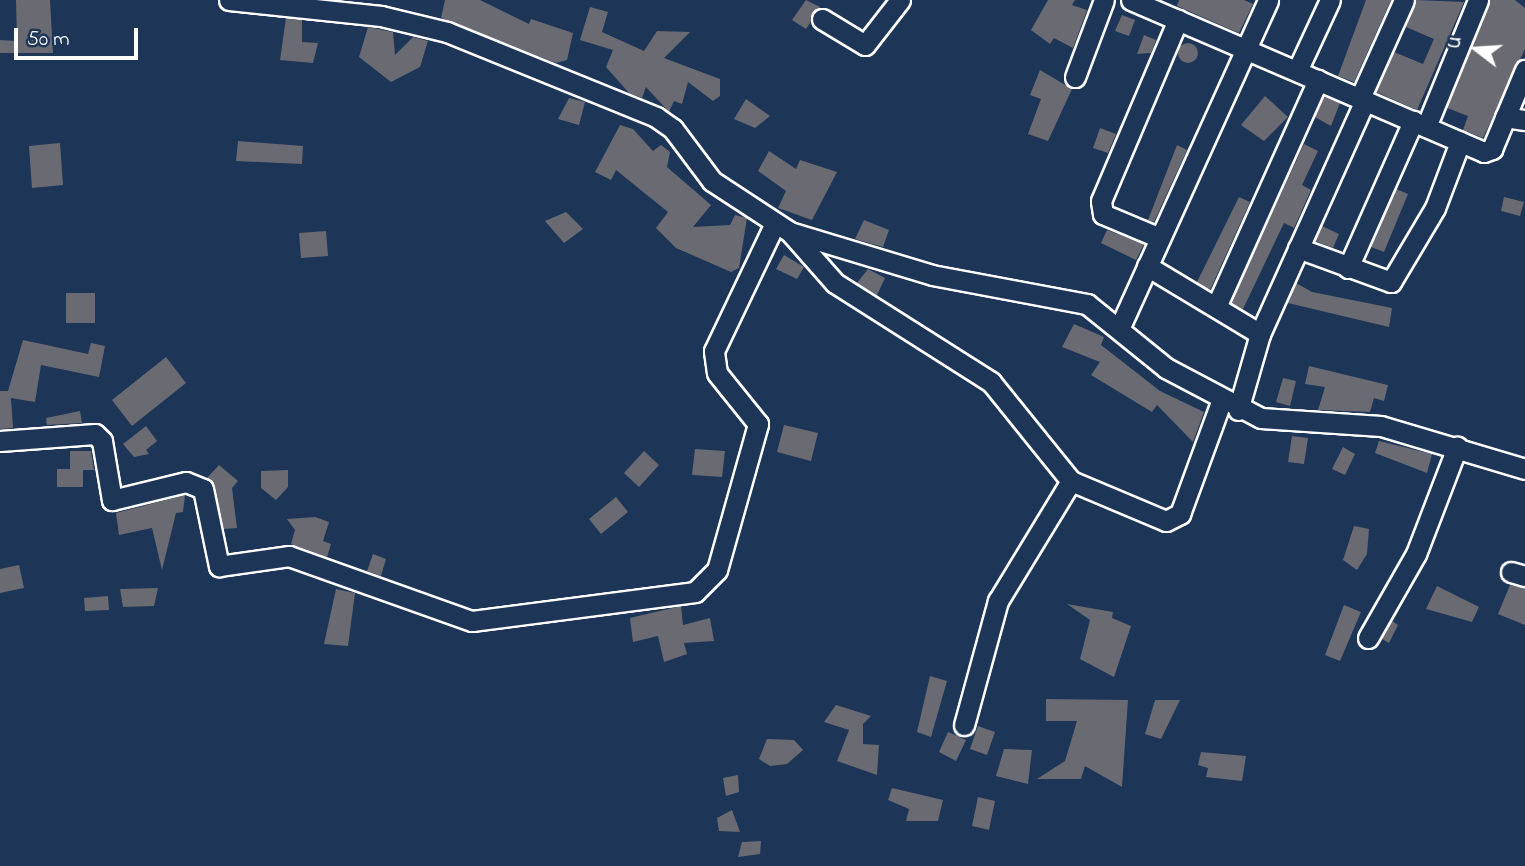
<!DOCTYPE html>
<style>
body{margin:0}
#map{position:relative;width:1525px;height:866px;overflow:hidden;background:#1d3557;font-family:"Indie Flower",sans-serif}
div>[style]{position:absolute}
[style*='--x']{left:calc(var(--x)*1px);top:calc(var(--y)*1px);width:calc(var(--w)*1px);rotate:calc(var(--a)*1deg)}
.building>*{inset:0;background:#6a6a73}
.round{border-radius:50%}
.roads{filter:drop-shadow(2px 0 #fff) drop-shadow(-2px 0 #fff) drop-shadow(0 2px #fff) drop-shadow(0 -2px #fff)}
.minor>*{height:19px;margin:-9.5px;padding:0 9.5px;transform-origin:9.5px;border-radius:9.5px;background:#1d3557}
span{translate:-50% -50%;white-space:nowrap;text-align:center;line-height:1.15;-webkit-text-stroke:5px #1d3557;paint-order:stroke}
.north{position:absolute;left:1441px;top:14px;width:70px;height:70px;-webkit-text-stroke:5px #1d3557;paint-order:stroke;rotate:287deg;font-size:19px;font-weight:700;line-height:28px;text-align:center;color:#fff}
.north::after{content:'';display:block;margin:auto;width:24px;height:32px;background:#fff;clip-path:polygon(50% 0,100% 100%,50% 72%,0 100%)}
.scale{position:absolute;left:14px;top:28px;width:124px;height:32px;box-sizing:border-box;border:4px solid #fff;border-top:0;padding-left:9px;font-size:21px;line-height:24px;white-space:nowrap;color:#fff;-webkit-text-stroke:5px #1d3557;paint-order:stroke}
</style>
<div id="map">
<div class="building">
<i style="clip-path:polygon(16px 0,50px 0,53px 53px,0 53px,0 40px,17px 41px)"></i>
<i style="clip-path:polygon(445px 0,480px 0,529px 24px,531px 19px,573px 33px,567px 60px,556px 63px,441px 18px)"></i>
<i style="clip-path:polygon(806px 0,820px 7px,806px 29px,792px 20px)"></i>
<i style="clip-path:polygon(1048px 0,1075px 0,1072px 5px,1087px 10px,1073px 48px,1054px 38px,1050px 44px,1031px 30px)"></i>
<i style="clip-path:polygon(1179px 0,1244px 0,1253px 4px,1239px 33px,1177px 6px)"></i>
<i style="clip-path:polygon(1366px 0,1391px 0,1354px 82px,1338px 76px)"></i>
<i style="clip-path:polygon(1416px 0,1464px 2px,1417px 110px,1376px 92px,1394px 52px,1423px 64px,1434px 39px,1406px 27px)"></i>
<i style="clip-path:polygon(1490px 0,1515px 0,1525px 8px,1525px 49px,1483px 138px,1463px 130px,1468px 116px,1447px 108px)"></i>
<i style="clip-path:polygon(590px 7px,608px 12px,602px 32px,644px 51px,657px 31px,690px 32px,664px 58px,720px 79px,720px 96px,713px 101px,688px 82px,682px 104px,674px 101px,669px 112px,646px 87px,642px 98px,629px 93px,606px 67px,613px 50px,580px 40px)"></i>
<i style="clip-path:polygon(1122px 15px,1135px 20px,1129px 36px,1115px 31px)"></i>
<i style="clip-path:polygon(286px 18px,302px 20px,302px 42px,318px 43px,313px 63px,280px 60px)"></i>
<i style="clip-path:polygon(368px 27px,393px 32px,395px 55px,413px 37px,428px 41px,420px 67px,391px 82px,359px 57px)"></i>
<i style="clip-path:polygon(1144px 35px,1156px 40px,1151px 53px,1137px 54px)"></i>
<i class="round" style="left:1178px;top:43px;width:20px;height:20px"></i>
<i style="clip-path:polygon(1040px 70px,1072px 89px,1048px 141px,1028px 134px,1041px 99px,1030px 95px)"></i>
<i style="clip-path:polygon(1265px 96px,1288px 117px,1264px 141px,1241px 125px)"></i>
<i style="clip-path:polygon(1324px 97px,1340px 103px,1331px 126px,1315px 117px)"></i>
<i style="clip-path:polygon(569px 98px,585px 102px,579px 125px,558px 119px)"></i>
<i style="clip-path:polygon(746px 99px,770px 116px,755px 128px,734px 119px)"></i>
<i style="clip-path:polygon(620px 125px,633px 129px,653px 151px,661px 145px,670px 152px,667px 167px,711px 205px,693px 227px,730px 225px,735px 215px,747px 218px,739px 268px,731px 272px,676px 248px,656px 228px,668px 212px,616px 170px,611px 180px,595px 172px)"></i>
<i style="clip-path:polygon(1100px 128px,1116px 134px,1108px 153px,1093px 148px)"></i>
<i style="clip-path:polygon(238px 141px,303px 146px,302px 164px,236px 161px)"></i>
<i style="clip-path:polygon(60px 143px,63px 185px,32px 188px,29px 146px)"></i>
<i style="clip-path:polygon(1304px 144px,1318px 151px,1302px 185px,1311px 190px,1294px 228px,1284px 223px,1243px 309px,1231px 303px)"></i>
<i style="clip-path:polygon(1177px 145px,1187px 150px,1154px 222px,1148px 220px)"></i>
<i style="clip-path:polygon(769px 151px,796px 169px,800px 160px,837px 172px,812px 220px,778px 208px,786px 191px,758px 171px)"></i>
<i style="clip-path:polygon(1396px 189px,1408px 194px,1384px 252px,1371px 247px)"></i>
<i style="clip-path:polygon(1239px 197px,1250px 202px,1210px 290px,1197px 282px)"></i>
<i style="clip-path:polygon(1504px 197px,1524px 202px,1520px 216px,1501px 211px)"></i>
<i style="clip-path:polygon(566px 212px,583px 229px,564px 243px,545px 221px)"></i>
<i style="clip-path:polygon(864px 220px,889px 230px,883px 247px,855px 239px)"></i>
<i style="clip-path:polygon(1322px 226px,1339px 234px,1333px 248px,1315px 241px)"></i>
<i style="clip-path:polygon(1107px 230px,1144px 244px,1136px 260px,1101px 243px)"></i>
<i style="clip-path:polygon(326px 231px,328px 256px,301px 258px,299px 233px)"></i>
<i style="clip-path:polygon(784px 255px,804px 267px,797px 279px,776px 269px)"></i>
<i style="clip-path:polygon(868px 269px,885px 278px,877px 295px,857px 283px)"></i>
<i style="clip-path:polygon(1296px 283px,1312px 292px,1392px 308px,1389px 327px,1288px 303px)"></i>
<i style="clip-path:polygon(66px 293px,95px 293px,95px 323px,66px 323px)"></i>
<i style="clip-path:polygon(1074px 324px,1104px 337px,1101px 345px,1160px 391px,1204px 412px,1193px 442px,1157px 405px,1152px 412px,1091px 375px,1100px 362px,1062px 347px)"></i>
<i style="clip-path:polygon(23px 340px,88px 354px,91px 343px,105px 346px,99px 377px,41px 365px,35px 402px,11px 398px,13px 428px,0 429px,0 391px,8px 391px)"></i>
<i style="clip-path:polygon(166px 357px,186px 383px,132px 426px,112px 400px)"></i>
<i style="clip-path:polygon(1309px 366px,1388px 385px,1384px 401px,1374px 398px,1370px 412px,1318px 410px,1325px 387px,1305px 384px)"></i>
<i style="clip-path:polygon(1283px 378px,1296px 381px,1290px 406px,1276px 402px)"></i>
<i style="clip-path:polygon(80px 411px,82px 423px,47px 425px,46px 418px)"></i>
<i style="clip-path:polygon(784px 425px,818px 433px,811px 461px,777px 452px)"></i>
<i style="clip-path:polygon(146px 426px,157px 441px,146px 450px,149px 454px,134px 457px,123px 444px)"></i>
<i style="clip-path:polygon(1292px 436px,1308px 438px,1304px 464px,1288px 462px)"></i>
<i style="clip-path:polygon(1379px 441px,1432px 454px,1427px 473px,1375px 453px)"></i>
<i style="clip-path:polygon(1343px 447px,1355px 454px,1345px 475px,1332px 469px)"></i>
<i style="clip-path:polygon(695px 449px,725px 451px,722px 477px,692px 475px)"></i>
<i style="clip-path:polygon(70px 451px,91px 451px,94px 470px,83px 470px,83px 487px,57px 487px,57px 469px,70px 469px)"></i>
<i style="clip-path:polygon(644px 451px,659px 465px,639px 487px,624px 473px)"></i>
<i style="clip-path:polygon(219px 465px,238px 481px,232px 488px,237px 528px,224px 529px,207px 478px)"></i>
<i style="clip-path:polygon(288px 470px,288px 487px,276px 500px,261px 488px,261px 471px)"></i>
<i style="clip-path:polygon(185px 495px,183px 512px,176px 513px,162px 570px,152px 528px,119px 535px,116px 513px)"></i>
<i style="clip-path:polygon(616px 497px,628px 512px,601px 534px,589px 519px)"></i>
<i style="clip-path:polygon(315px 517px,329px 522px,323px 541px,331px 544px,327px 557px,291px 544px,295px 530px,287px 519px)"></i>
<i style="clip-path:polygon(1354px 526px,1369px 529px,1367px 554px,1357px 570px,1343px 560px)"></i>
<i style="clip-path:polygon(373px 554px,386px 559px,381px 576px,367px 571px)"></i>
<i style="clip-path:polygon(19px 565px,24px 588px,0 593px,0 569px)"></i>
<i style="clip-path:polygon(1510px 585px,1525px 588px,1525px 625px,1498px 614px)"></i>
<i style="clip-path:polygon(1437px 586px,1479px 607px,1472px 622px,1426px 609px)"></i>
<i style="clip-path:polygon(158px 588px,154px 606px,123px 607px,120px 589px)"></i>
<i style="clip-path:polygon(336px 589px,355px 593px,348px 646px,324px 644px)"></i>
<i style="clip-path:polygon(108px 596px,109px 610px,85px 611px,84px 598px)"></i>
<i style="clip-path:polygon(1067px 604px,1113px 612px,1112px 618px,1131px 626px,1114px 677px,1080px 659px,1090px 620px)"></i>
<i style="clip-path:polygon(1344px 605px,1361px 612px,1340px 661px,1325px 655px)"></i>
<i style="clip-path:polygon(681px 606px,683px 625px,710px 618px,714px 641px,684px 643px,687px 654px,664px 662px,658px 636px,633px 642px,630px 618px)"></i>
<i style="clip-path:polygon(1392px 621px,1398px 625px,1389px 643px,1382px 639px)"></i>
<i style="clip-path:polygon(930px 676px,947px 681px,931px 737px,917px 732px)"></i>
<i style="clip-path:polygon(1046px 699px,1128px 700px,1122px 787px,1085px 766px,1081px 779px,1037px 779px,1065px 761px,1077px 721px,1046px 721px)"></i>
<i style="clip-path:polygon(1155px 700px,1180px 700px,1161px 739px,1145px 734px)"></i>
<i style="clip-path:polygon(836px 705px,871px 716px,863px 724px,863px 744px,879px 745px,877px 775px,837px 761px,849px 730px,824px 722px)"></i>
<i style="clip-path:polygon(978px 726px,995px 732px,987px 755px,970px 749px)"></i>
<i style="clip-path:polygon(948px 732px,966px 740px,956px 761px,939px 752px)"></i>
<i style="clip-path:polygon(767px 739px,794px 740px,803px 750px,787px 764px,770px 766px,759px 759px)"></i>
<i style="clip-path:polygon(1004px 749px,1032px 750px,1028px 784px,996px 776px)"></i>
<i style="clip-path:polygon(1201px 752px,1246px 756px,1242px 781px,1206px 777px,1208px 768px,1198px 765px)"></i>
<i style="clip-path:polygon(738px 775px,739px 792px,726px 796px,723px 778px)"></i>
<i style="clip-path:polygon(892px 788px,943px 800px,938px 821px,906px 821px,909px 809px,888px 800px)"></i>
<i style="clip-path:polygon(978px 797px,995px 801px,989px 830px,972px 826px)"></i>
<i style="clip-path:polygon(732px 810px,740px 832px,719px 831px,717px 818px)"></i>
<i style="clip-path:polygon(761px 841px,760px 854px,738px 857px,742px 842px)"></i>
</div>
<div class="roads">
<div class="minor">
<i style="--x:229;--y:0;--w:153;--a:6"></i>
<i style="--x:381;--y:16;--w:68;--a:13.6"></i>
<i style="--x:447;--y:32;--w:226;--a:22.1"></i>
<i style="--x:656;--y:117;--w:21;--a:35"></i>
<i style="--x:673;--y:129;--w:65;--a:53.1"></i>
<i style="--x:712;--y:181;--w:93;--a:33.2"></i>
<i style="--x:790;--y:232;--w:148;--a:16.8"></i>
<i style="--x:932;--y:275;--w:158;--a:10.6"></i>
<i style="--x:1087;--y:304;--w:102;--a:39"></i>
<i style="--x:1166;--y:368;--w:107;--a:27.8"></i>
<i style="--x:1261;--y:418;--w:120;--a:3.8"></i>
<i style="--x:1381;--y:426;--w:150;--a:16.6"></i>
<i style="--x:1131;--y:0;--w:384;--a:23.3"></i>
<i style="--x:1484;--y:152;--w:9;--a:-21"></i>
<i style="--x:1492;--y:149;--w:86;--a:-67.3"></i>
<i style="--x:822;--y:19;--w:50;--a:31.2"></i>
<i style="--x:865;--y:45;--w:57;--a:-52.1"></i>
<i style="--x:1297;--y:71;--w:78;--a:-65.1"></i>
<i style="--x:1075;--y:77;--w:82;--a:-69.4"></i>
<i style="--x:1360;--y:98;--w:107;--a:-65.8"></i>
<i style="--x:1505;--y:117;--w:20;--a:9"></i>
<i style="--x:1426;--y:127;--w:137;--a:-67.7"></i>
<i style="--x:790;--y:232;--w:68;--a:48.6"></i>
<i style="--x:835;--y:283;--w:185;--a:32.4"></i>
<i style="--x:991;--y:382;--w:127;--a:51.1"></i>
<i style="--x:1071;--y:481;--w:103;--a:22.8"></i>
<i style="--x:1166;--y:521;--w:16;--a:-27"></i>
<i style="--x:1180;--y:514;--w:119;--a:-69.9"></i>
<i style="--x:1160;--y:238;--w:62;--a:-157.2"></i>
<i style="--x:1103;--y:214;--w:13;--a:-99"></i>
<i style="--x:1101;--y:201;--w:197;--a:-67"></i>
<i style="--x:1298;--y:248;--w:99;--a:20.1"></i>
<i style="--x:1391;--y:282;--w:86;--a:-59.3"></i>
<i style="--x:1435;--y:208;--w:71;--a:-69.3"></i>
<i style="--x:1147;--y:266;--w:132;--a:31"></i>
<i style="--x:1260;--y:334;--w:79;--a:106.1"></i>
<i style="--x:1348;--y:268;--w:161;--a:-66.1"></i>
<i style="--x:1216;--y:307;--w:249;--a:-65.8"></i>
<i style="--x:1119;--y:329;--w:361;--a:-65.6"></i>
<i style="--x:1260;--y:334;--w:256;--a:-65.8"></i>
<i style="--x:0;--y:441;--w:95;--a:-4.2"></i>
<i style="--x:95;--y:434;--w:10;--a:45"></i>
<i style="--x:102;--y:441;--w:60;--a:80.4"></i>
<i style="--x:112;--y:500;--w:76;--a:-13.7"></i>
<i style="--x:186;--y:482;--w:18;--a:22"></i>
<i style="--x:203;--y:489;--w:79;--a:78.3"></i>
<i style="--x:219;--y:566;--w:71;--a:-8.1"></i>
<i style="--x:289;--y:556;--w:194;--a:19.6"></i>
<i style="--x:472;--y:621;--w:225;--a:-7.4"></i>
<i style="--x:695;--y:592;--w:31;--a:-45"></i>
<i style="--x:717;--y:570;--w:152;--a:-74.3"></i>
<i style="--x:758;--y:424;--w:65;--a:-128.8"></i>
<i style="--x:717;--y:373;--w:22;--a:-98"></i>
<i style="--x:714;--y:351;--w:142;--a:-64.5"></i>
<i style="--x:1511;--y:572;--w:15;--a:16"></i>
<i style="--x:1368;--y:638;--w:97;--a:-60.3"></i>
<i style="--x:1416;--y:554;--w:115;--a:-69"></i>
<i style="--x:964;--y:725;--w:129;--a:-74.7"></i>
<i style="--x:998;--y:601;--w:140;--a:-58.7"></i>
</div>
</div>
<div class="north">U</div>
<div class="scale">50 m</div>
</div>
